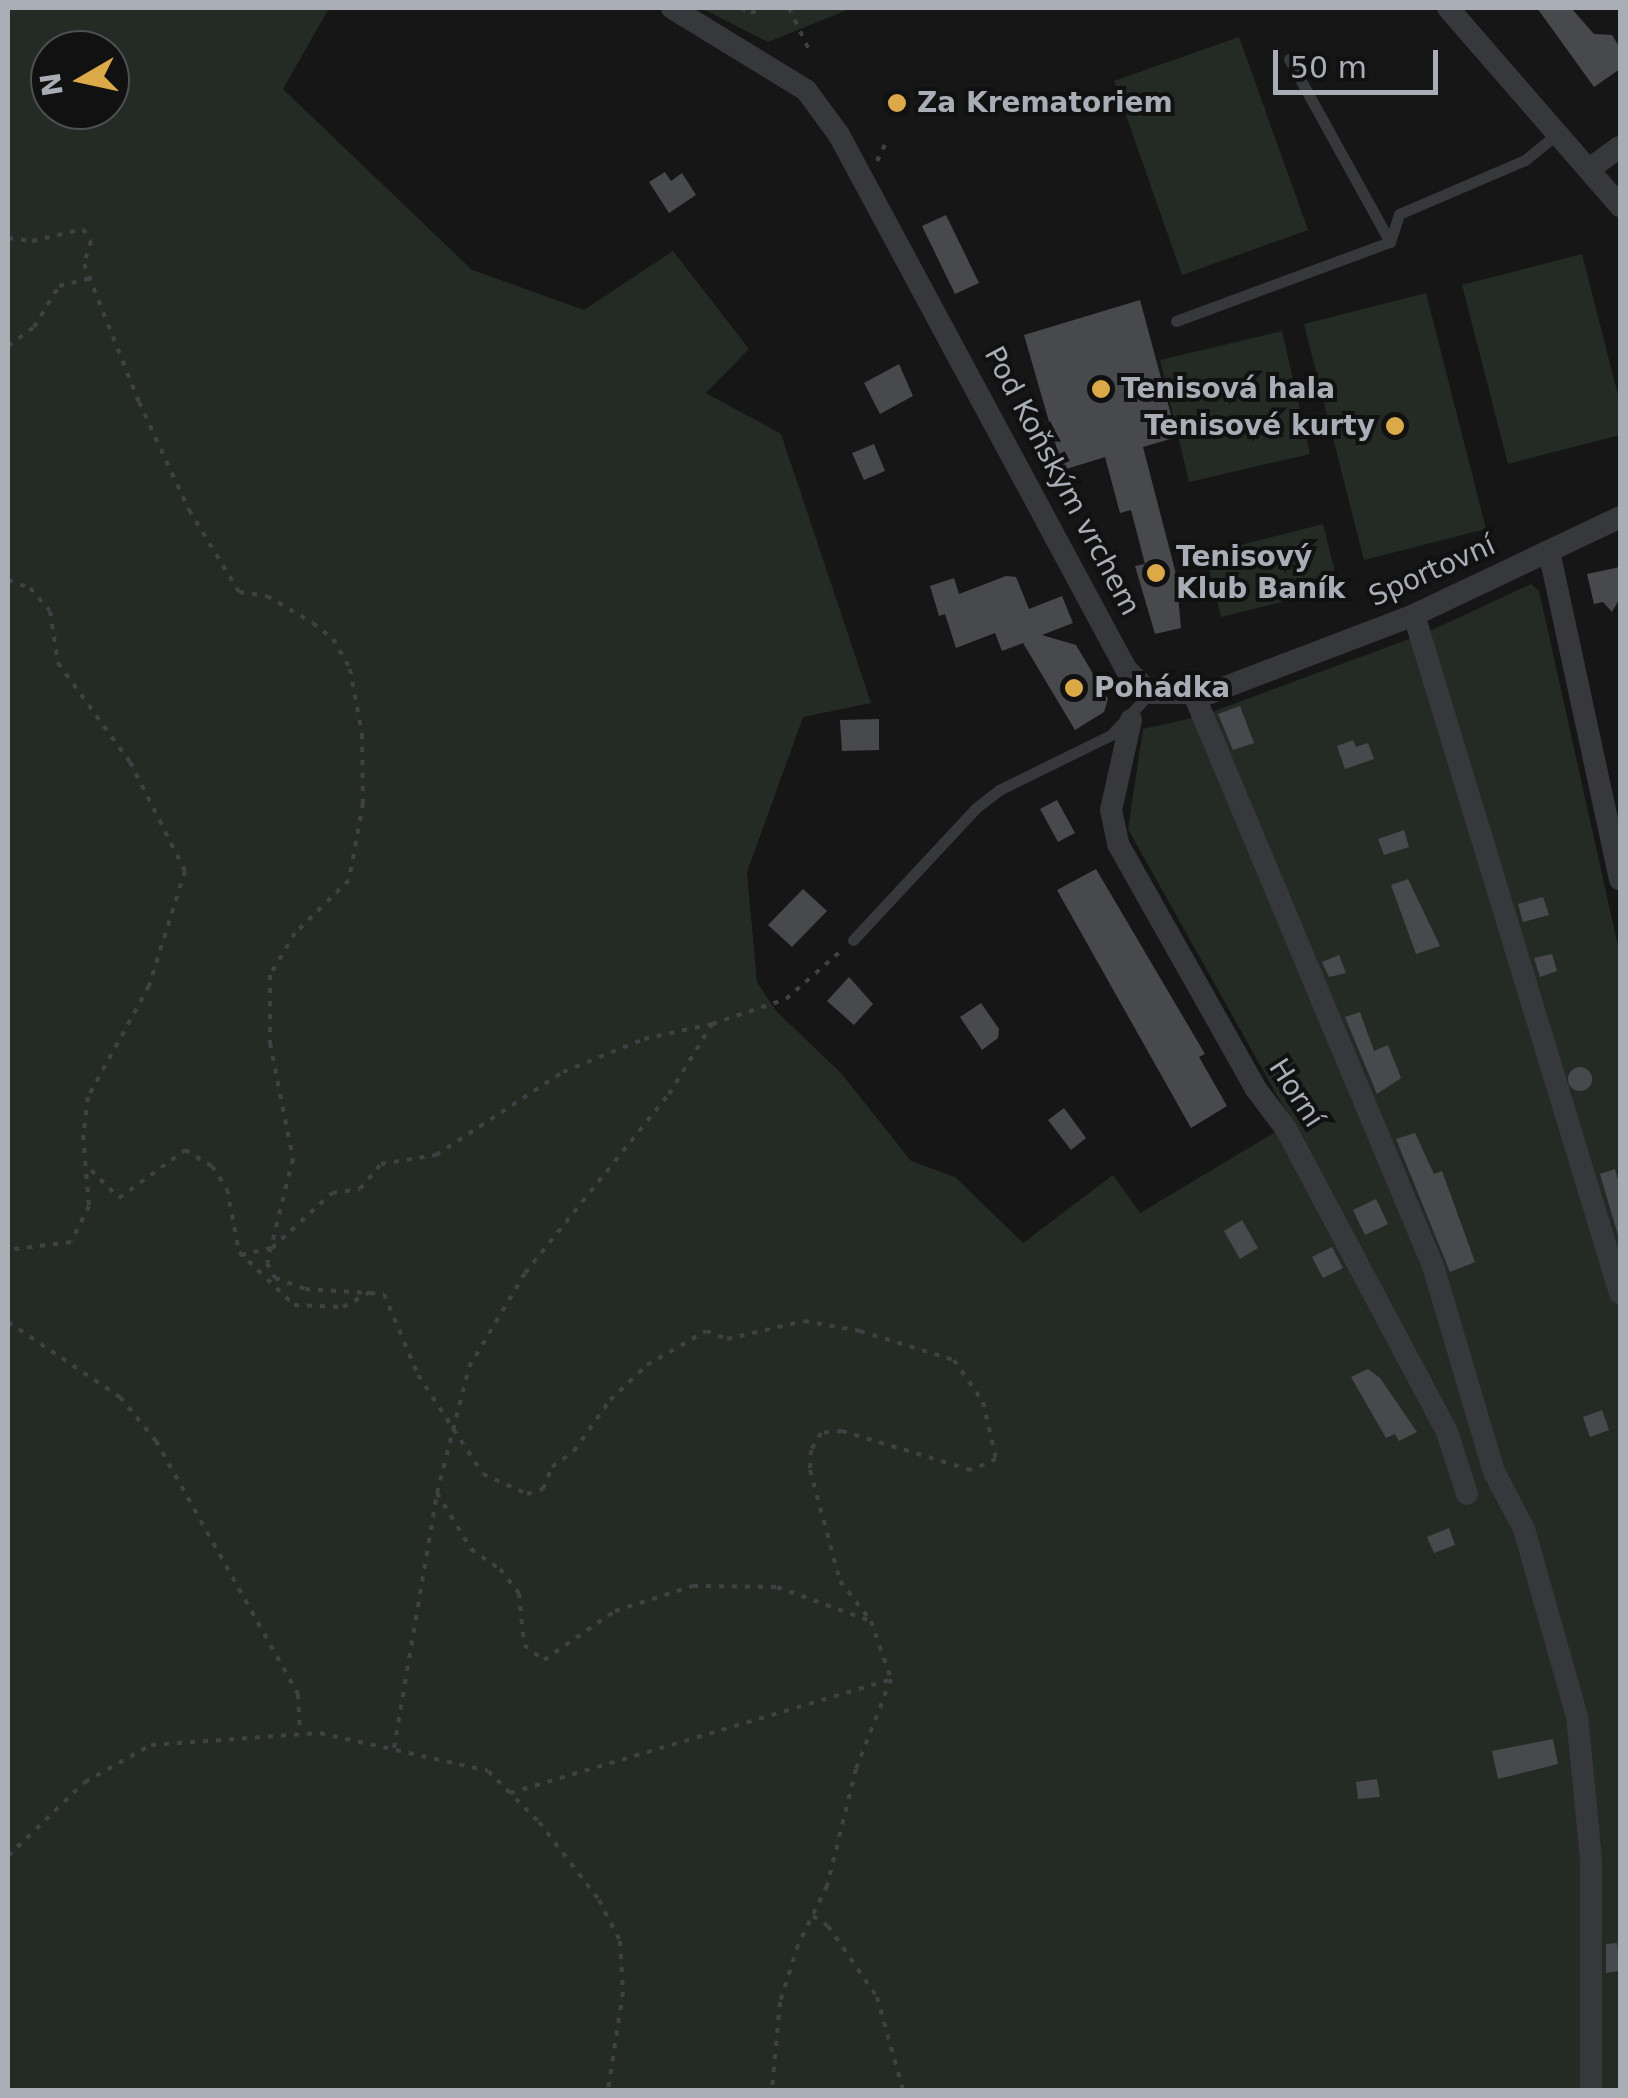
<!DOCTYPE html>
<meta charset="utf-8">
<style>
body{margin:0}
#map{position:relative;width:1628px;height:2098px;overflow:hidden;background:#161617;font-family:"DejaVu Sans",sans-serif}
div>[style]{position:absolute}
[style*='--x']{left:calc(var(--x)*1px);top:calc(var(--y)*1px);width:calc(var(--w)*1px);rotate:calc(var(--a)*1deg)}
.green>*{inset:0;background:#242b25}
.building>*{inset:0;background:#48494c}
.round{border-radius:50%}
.path>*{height:4px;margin-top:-2px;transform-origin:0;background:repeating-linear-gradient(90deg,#3f4144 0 5px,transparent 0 13px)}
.service>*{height:11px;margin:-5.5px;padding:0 5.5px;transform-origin:5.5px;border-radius:5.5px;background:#37383c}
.minor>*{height:22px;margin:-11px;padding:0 11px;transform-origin:11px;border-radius:11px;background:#37383c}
.dots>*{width:28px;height:28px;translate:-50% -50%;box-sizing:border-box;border:5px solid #111112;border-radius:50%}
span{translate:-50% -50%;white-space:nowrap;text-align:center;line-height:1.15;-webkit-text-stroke:8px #111112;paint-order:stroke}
.poi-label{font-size:28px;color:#a9adb6;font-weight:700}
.left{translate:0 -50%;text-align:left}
.right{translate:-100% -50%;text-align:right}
.street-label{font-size:28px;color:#a9adb6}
.frame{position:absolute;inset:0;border:10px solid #a9adb6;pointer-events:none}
.north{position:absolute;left:30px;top:30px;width:100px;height:100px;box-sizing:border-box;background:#111112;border:2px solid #4e4f54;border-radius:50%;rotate:261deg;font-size:28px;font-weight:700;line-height:40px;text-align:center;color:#a9adb6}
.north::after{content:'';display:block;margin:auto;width:35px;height:45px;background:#dca949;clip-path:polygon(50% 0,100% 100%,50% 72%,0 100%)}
.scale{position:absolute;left:1273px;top:50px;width:165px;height:45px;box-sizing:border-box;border:5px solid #a9adb6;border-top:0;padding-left:12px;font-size:30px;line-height:35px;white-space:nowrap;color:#a9adb6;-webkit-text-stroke:8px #111112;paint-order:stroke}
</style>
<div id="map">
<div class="green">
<i style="clip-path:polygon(evenodd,8px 8px,329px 8px,283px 89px,472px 270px,584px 310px,673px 251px,749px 349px,706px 393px,781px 434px,871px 703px,803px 717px,747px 872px,757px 982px,776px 1011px,841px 1073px,911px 1161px,955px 1177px,1023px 1243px,1113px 1175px,1140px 1213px,1292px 1122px,1128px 829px,1143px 729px,1201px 716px,1428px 632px,1531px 584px,1539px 591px,1620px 955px,1620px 2090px,8px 2090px,8px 8px,50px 50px,110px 50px,110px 110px,50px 110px,50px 50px)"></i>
<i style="clip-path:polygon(701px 8px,852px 8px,768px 42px)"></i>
<i style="clip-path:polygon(1239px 37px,1308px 230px,1182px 275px,1114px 81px)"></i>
<i style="clip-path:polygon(1582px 254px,1620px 403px,1620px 435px,1508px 464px,1462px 285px)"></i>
<i style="clip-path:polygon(1426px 293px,1486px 529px,1364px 560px,1304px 324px)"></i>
<i style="clip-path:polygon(1282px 331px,1310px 454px,1189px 482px,1160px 360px)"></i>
<i style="clip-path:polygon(1323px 524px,1339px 588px,1221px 617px,1205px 554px)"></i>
</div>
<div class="building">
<i style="clip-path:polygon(1537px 8px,1571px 8px,1594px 34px,1612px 35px,1620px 48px,1620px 69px,1594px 87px)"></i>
<i style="clip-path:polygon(665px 172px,671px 181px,682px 173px,696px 195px,669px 213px,649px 182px)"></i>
<i style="clip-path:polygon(946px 215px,979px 283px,955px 294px,922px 226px)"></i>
<i style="clip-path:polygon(1140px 300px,1177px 437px,1143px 447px,1176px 574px,1181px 628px,1155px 634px,1135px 566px,1145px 564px,1131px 510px,1120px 513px,1105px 457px,1063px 470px,1024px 335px)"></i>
<i style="clip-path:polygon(899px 364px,913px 396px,880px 414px,864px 383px)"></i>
<i style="clip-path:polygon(874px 444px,885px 471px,864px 480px,852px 453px)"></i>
<i style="clip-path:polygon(1620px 567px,1620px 598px,1612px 612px,1603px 602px,1594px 604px,1587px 574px)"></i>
<i style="clip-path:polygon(1006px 576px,1016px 577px,1029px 609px,1062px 596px,1073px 623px,1042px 635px,1076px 645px,1108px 699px,1104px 712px,1075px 730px,1023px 643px,1002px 651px,995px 633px,956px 648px,945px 614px,939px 616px,930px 586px,954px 578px,959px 594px)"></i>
<i style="clip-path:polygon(1240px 706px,1254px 743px,1233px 750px,1218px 714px)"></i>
<i style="clip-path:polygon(879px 719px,879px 750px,842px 751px,840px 720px)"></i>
<i style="clip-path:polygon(1353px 740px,1356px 747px,1368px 743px,1374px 759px,1345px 769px,1337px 746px)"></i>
<i style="clip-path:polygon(1057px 800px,1075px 833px,1058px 842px,1040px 809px)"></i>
<i style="clip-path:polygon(1404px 830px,1409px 847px,1384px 855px,1378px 839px)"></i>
<i style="clip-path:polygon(1096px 869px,1205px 1054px,1199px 1057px,1227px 1106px,1191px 1128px,1057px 890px)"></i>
<i style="clip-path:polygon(1408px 879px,1440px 946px,1416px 954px,1391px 885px)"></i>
<i style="clip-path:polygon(803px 889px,827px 911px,792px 947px,768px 925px)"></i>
<i style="clip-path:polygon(1543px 897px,1549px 915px,1523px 922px,1518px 904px)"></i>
<i style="clip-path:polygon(1552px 954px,1557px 971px,1540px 977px,1534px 958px)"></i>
<i style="clip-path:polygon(1339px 955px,1346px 973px,1329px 977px,1322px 962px)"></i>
<i style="clip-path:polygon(849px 977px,873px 1004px,854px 1025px,827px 1001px)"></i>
<i style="clip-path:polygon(981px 1003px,999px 1029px,998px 1038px,982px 1050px,960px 1017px)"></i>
<i style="clip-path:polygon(1360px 1012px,1374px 1051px,1388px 1045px,1401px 1078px,1377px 1094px,1345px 1017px)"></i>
<i class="round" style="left:1568px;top:1067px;width:24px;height:24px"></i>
<i style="clip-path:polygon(1064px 1108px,1086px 1138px,1071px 1150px,1048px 1120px)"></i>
<i style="clip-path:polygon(1415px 1133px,1434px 1174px,1442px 1171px,1475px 1262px,1450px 1272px,1396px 1139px)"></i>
<i style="clip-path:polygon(1615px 1169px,1620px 1187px,1618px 1235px,1600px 1174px)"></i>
<i style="clip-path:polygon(1376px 1199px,1388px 1224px,1365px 1235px,1353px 1210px)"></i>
<i style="clip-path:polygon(1242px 1220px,1258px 1248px,1240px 1259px,1224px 1231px)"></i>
<i style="clip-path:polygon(1332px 1247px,1343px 1268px,1323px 1278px,1312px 1257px)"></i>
<i style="clip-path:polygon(1368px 1369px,1380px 1378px,1417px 1432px,1399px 1441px,1395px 1434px,1386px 1438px,1351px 1377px)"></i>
<i style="clip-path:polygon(1602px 1410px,1609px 1430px,1590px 1437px,1583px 1417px)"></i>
<i style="clip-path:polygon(1449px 1528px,1455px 1545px,1434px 1553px,1427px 1537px)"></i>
<i style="clip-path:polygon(1553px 1739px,1558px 1764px,1498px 1779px,1492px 1751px)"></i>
<i style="clip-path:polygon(1377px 1779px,1380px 1797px,1358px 1799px,1356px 1782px)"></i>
<i style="clip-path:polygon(1617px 1943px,1620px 1971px,1606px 1973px,1606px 1944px)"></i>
</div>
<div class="path">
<i style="--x:741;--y:8;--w:11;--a:27"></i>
<i style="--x:751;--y:13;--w:12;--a:-24"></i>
<i style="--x:789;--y:8;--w:51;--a:64.4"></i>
<i style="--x:877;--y:161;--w:25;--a:-64"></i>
<i style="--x:8;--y:238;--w:24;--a:7"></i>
<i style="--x:32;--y:241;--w:52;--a:-13.2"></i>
<i style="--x:83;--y:229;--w:14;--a:56"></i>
<i style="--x:91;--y:241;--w:24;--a:107"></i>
<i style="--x:84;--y:264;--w:149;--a:68.3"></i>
<i style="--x:139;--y:402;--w:119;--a:65.2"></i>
<i style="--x:189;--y:510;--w:96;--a:58.6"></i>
<i style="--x:239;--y:592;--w:28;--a:8"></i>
<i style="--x:267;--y:596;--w:53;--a:30.4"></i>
<i style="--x:313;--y:623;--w:26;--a:39"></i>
<i style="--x:333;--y:639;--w:34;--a:60"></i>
<i style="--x:350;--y:669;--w:66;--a:79.5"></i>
<i style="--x:362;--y:734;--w:69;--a:89.2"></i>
<i style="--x:363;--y:803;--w:78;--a:100.3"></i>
<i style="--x:349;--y:880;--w:76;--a:135.5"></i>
<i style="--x:295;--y:933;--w:49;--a:120.8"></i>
<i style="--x:270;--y:975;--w:68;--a:90"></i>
<i style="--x:270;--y:1043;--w:118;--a:78.8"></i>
<i style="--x:293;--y:1159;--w:107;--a:104"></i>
<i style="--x:267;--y:1263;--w:17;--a:62"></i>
<i style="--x:275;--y:1278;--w:32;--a:20"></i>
<i style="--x:305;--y:1289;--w:79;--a:3.6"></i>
<i style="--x:384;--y:1294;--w:88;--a:67.2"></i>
<i style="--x:418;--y:1375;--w:118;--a:56.7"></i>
<i style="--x:483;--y:1474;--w:48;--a:24.4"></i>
<i style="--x:527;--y:1494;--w:17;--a:-17"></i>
<i style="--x:543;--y:1489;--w:24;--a:-68"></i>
<i style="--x:552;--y:1467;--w:27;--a:-36"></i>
<i style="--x:574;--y:1451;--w:62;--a:-54.8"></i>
<i style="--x:610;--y:1400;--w:51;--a:-43.4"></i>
<i style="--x:647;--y:1365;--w:68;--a:-30"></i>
<i style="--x:706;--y:1331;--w:22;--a:21"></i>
<i style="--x:727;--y:1339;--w:79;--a:-13.2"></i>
<i style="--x:804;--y:1321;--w:57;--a:10.1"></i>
<i style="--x:860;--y:1331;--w:98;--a:17.1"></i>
<i style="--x:954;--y:1360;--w:51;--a:55.4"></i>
<i style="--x:983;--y:1402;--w:58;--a:77.2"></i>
<i style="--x:996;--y:1459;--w:27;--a:156"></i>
<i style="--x:971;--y:1470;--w:135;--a:-163.2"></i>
<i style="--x:842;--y:1431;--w:21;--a:175"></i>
<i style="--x:821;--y:1433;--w:20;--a:120"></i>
<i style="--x:811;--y:1450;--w:20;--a:93"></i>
<i style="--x:810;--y:1470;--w:115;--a:74.9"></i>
<i style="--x:840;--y:1581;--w:51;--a:52.2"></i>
<i style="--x:871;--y:1621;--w:61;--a:71"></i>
<i style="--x:891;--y:1679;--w:97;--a:111.3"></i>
<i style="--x:856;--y:1769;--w:121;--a:103.9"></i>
<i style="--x:827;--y:1886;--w:66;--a:116.2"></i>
<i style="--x:798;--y:1945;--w:60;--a:107.5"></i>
<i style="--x:780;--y:2002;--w:88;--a:95.2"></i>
<i style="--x:8;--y:346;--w:32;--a:-36"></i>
<i style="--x:34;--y:327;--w:48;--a:-58.6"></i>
<i style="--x:59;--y:286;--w:34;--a:-14"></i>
<i style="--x:8;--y:580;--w:23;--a:20"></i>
<i style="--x:30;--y:588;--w:30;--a:49"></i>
<i style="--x:50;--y:611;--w:53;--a:81.3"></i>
<i style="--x:58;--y:663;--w:122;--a:54"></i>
<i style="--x:130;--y:762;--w:122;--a:63.2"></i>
<i style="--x:185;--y:871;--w:121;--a:107.4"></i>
<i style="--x:149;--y:986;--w:127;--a:118.8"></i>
<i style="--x:88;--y:1097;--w:38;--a:97"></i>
<i style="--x:83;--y:1135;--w:71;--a:85.2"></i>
<i style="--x:89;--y:1206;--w:40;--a:116.6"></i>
<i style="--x:71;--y:1242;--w:64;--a:172.8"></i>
<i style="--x:91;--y:1170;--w:40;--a:45"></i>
<i style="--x:119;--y:1198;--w:82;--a:-36"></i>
<i style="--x:185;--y:1150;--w:31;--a:31"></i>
<i style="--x:212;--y:1166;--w:27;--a:57"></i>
<i style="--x:227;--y:1189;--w:64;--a:79.2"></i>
<i style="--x:239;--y:1252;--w:76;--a:43.9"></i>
<i style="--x:294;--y:1305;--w:49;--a:2.3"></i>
<i style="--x:343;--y:1307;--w:31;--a:-29"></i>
<i style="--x:241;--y:1255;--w:32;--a:-13"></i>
<i style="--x:272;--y:1248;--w:81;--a:-42.5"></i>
<i style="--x:332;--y:1193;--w:28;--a:-8"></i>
<i style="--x:360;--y:1189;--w:33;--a:-50"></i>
<i style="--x:381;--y:1164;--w:56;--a:-9.3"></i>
<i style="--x:436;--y:1155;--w:152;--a:-33.2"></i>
<i style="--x:563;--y:1072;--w:87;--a:-22.2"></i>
<i style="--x:644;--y:1039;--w:70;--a:-12.4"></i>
<i style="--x:8;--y:1322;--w:135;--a:33.8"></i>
<i style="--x:120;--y:1397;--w:57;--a:50.7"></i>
<i style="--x:156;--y:1441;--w:290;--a:60.7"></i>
<i style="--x:298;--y:1694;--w:38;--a:87"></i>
<i style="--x:437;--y:1493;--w:66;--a:58.7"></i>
<i style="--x:471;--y:1549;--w:35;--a:35"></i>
<i style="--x:500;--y:1569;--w:31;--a:52"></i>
<i style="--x:519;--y:1593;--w:52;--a:84.5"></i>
<i style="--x:524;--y:1645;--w:25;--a:37"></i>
<i style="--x:544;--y:1660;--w:86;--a:-34.6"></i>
<i style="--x:615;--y:1611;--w:82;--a:-17.8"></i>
<i style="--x:693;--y:1586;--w:84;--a:0.7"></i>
<i style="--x:777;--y:1587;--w:100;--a:19.9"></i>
<i style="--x:394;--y:1748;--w:259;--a:-80.4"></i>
<i style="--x:437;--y:1493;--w:130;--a:-75.7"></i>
<i style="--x:469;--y:1367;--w:109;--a:-59.2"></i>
<i style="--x:525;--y:1273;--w:230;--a:-51.2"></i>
<i style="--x:669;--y:1094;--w:82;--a:-58.4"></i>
<i style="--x:712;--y:1024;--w:78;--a:-18.7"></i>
<i style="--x:786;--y:999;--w:74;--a:-41.2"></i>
<i style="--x:510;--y:1793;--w:395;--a:-16.6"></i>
<i style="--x:8;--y:1856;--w:107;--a:-43.9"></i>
<i style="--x:85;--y:1782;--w:76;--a:-29.3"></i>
<i style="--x:151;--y:1745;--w:169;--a:-4.1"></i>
<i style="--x:320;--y:1733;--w:172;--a:12.7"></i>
<i style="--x:488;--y:1771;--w:72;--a:45"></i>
<i style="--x:539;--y:1822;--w:98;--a:52.4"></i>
<i style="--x:599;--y:1900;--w:46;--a:62.9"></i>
<i style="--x:620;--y:1941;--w:51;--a:86.6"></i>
<i style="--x:623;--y:1992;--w:99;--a:98.7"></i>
<i style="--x:813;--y:1916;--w:18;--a:34"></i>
<i style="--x:828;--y:1926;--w:86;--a:55.4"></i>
<i style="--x:877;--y:1997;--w:97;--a:74.4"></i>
</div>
<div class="service">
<i style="--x:1289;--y:59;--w:209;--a:61.1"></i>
<i style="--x:1176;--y:321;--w:228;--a:-20.3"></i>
<i style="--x:1390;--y:242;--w:29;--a:-72"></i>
<i style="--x:1399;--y:214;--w:137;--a:-23.2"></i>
<i style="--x:1525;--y:160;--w:41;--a:-39.1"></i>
<i style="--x:853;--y:940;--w:180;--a:-47"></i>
<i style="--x:976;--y:808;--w:29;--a:-38"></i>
<i style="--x:999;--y:790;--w:125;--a:-26.2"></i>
<i style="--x:1111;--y:735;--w:57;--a:-47.1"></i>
</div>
<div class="minor">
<i style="--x:672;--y:8;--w:157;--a:31.5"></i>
<i style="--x:806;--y:90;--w:56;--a:53.7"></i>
<i style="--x:839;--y:135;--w:606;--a:61.74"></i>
<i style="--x:1126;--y:669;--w:34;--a:45"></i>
<i style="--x:1150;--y:693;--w:60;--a:0"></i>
<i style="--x:1210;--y:693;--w:218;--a:-20.9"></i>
<i style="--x:1414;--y:615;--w:228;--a:-25.4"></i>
<i style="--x:1448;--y:8;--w:262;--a:49"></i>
<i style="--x:1592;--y:167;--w:34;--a:-36"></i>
<i style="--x:1549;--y:551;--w:336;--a:77.8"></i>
<i style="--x:1414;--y:615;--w:709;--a:73.1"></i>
<i style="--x:1195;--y:697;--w:617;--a:67.3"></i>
<i style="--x:1433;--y:1266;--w:215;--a:73.5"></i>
<i style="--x:1494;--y:1472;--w:64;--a:62.2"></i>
<i style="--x:1524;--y:1529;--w:194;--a:74.2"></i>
<i style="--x:1577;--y:1716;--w:145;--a:84.4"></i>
<i style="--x:1591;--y:1860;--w:230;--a:90"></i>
<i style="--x:1131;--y:720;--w:92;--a:102.5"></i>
<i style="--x:1111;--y:810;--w:35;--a:78"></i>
<i style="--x:1118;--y:844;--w:281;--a:60.6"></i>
<i style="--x:1256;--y:1089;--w:50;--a:53.1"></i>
<i style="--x:1286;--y:1129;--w:343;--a:62"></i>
<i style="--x:1447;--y:1432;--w:65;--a:72.1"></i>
</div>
<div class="dots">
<i style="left:897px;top:103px;background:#dca949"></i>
<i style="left:1101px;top:389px;background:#dca949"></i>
<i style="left:1395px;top:426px;background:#dca949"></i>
<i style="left:1156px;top:573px;background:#dca949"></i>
<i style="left:1074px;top:688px;background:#dca949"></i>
</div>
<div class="poi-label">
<span class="left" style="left:917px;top:103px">Za Krematoriem</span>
<span class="left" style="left:1121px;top:389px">Tenisová hala</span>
<span class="right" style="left:1375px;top:426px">Tenisové kurty</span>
<span class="left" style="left:1176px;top:573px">Tenisový<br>Klub Baník</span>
<span class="left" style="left:1094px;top:688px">Pohádka</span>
</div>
<div class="street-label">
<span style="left:1062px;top:481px;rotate:62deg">Pod Koňským vrchem</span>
<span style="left:1432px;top:571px;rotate:-24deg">Sportovní</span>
<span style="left:1296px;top:1093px;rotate:57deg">Horní</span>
</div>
<div class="frame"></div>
<div class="north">N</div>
<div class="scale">50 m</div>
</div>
